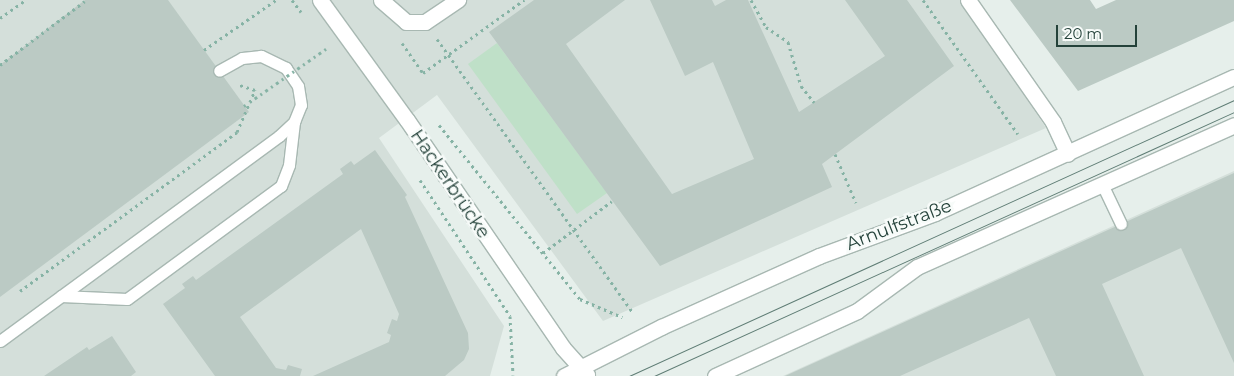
<!DOCTYPE html>
<meta charset="utf-8">
<style>
body{margin:0}
#map{position:relative;width:1234px;height:376px;overflow:hidden;background:#e6efeb;font-family:Montserrat,sans-serif}
div>[style]{position:absolute}
[style*='--x']{left:calc(var(--x)*1px);top:calc(var(--y)*1px);width:calc(var(--w)*1px);rotate:calc(var(--a)*1deg)}
.built>*{inset:0;background:#d4dfda}
.green>*{inset:0;background:#bfe0c8}
.building>*{inset:0;background:#bbcac4}
.path>*{height:3px;margin-top:-1.5px;transform-origin:0;background:repeating-linear-gradient(90deg,#86b3a5 0 2.5px,transparent 0 6.5px)}
.roads{filter:drop-shadow(1px 0 #a8b8b2) drop-shadow(-1px 0 #a8b8b2) drop-shadow(0 1px #a8b8b2) drop-shadow(0 -1px #a8b8b2)}
.service>*{height:11px;margin:-5.5px;padding:0 5.5px;transform-origin:5.5px;border-radius:5.5px;background:#fff}
.minor>*{height:15px;margin:-7.5px;padding:0 7.5px;transform-origin:7.5px;border-radius:7.5px;background:#fff}
.tertiary>*{height:15px;margin:-7.5px;padding:0 7.5px;transform-origin:7.5px;border-radius:7.5px;background:#fff}
.tram>*{height:1px;margin:-0.5px;padding:0 0.5px;transform-origin:0.5px;border-radius:0.5px;background:#5f7d75}
.path-bridge>*{height:3px;margin-top:-1.5px;transform-origin:0;background:repeating-linear-gradient(90deg,#86b3a5 0 2.5px,transparent 0 6.5px)}
span{translate:-50% -50%;white-space:nowrap;text-align:center;line-height:1.15;-webkit-text-stroke:5px #f7fbf9;paint-order:stroke}
.street-label{font-size:18px;color:#24423a}
.scale{position:absolute;left:1056px;top:25px;width:81px;height:22px;box-sizing:border-box;border:2px solid #24423a;border-top:0;padding-left:6px;font-size:15px;line-height:18px;white-space:nowrap;color:#24423a;-webkit-text-stroke:4px #f7fbf9;paint-order:stroke}
</style>
<div id="map">
<div class="built">
<i style="clip-path:polygon(0 0,961px 0,1046px 128px,603px 321px,437px 95px,379px 138px,504px 326px,490px 376px,0 376px)"></i>
<i style="clip-path:polygon(1234px 171px,1234px 376px,783px 376px)"></i>
</div>
<div class="green">
<i style="clip-path:polygon(497px 43px,607px 193px,577px 214px,468px 64px)"></i>
</div>
<div class="building">
<i style="clip-path:polygon(85px 0,168px 0,249px 112px,0 297px,0 65px)"></i>
<i style="clip-path:polygon(534px 0,625px 0,566px 44px,672px 194px,754px 159px,713px 62px,685px 76px,650px 0,712px 0,715px 6px,726px 0,748px 0,799px 112px,885px 56px,845px 0,907px 0,954px 66px,822px 164px,832px 187px,660px 266px,489px 32px)"></i>
<i style="clip-path:polygon(1010px 0,1090px 0,1096px 9px,1116px 0,1234px 0,1234px 21px,1078px 91px)"></i>
<i style="clip-path:polygon(375px 150px,407px 195px,405px 197px,468px 333px,469px 349px,464px 360px,445px 376px,313px 376px,389px 342px,391px 335px,387px 333px,392px 319px,397px 321px,399px 314px,361px 229px,240px 317px,276px 368px,286px 370px,288px 365px,302px 369px,300px 376px,215px 376px,163px 304px,185px 288px,182px 284px,193px 276px,196px 280px,343px 174px,340px 169px,351px 161px,354px 165px)"></i>
<i style="clip-path:polygon(1234px 173px,1234px 363px,1181px 248px,1102px 284px,1144px 376px,1056px 376px,1029px 318px,900px 376px,785px 376px)"></i>
<i style="clip-path:polygon(112px 336px,136px 372px,131px 376px,44px 376px,87px 347px,89px 350px)"></i>
</div>
<div class="path">
<i style="--x:292;--y:0;--w:15;--a:53"></i>
<i style="--x:751;--y:0;--w:31;--a:61"></i>
<i style="--x:766;--y:27;--w:27;--a:34"></i>
<i style="--x:788;--y:42;--w:46;--a:73.5"></i>
<i style="--x:801;--y:86;--w:21;--a:51"></i>
<i style="--x:923;--y:0;--w:164;--a:54.7"></i>
<i style="--x:0;--y:18;--w:32;--a:-35"></i>
<i style="--x:437;--y:39;--w:335;--a:54.4"></i>
<i style="--x:402;--y:43;--w:37;--a:55"></i>
<i style="--x:423;--y:73;--w:125;--a:-35.9"></i>
<i style="--x:204;--y:50;--w:88;--a:-34.8"></i>
<i style="--x:0;--y:65;--w:106;--a:-37"></i>
<i style="--x:439;--y:125;--w:224;--a:51"></i>
<i style="--x:580;--y:299;--w:46;--a:23.2"></i>
<i style="--x:835;--y:154;--w:53;--a:66.8"></i>
<i style="--x:420;--y:180;--w:163;--a:56.5"></i>
<i style="--x:510;--y:316;--w:59;--a:87.1"></i>
<i style="--x:543;--y:253;--w:86;--a:-37"></i>
<i style="--x:20;--y:291;--w:269;--a:-36.2"></i>
<i style="--x:237;--y:132;--w:46;--a:-66.8"></i>
<i style="--x:255;--y:90;--w:19;--a:-162"></i>
</div>
<div class="roads">
<div class="service">
<i style="--x:1102;--y:184;--w:44;--a:64.6"></i>
<i style="--x:61;--y:296;--w:66;--a:2.6"></i>
<i style="--x:127;--y:299;--w:191;--a:-36.3"></i>
<i style="--x:281;--y:186;--w:22;--a:-69"></i>
<i style="--x:289;--y:165;--w:43;--a:-83.4"></i>
<i style="--x:294;--y:122;--w:18;--a:-68"></i>
<i style="--x:301;--y:105;--w:19;--a:-99"></i>
<i style="--x:298;--y:86;--w:22;--a:-124"></i>
<i style="--x:286;--y:68;--w:28;--a:-154"></i>
<i style="--x:261;--y:56;--w:19;--a:174"></i>
<i style="--x:242;--y:58;--w:26;--a:151"></i>
<i style="--x:0;--y:341;--w:346;--a:-36.3"></i>
<i style="--x:279;--y:136;--w:21;--a:-43"></i>
</div>
<div class="minor">
<i style="--x:381;--y:0;--w:33;--a:41"></i>
<i style="--x:406;--y:22;--w:19;--a:0"></i>
<i style="--x:425;--y:22;--w:40;--a:-34"></i>
<i style="--x:968;--y:0;--w:149;--a:55.1"></i>
<i style="--x:1053;--y:122;--w:35;--a:65"></i>
</div>
<div class="tertiary">
<i style="--x:320;--y:0;--w:148;--a:54.1"></i>
<i style="--x:407;--y:120;--w:276;--a:55.6"></i>
<i style="--x:563;--y:348;--w:36;--a:48"></i>
<i style="--x:564;--y:376;--w:109;--a:-26.8"></i>
<i style="--x:661;--y:327;--w:173;--a:-24.2"></i>
<i style="--x:819;--y:256;--w:124;--a:-20.3"></i>
<i style="--x:935;--y:213;--w:328;--a:-24.5"></i>
<i style="--x:715;--y:376;--w:156;--a:-24.6"></i>
<i style="--x:857;--y:311;--w:74;--a:-36.3"></i>
<i style="--x:917;--y:267;--w:347;--a:-24.1"></i>
</div>
</div>
<div class="tram">
<i style="--x:629;--y:376;--w:665;--a:-24.52"></i>
<i style="--x:654;--y:376;--w:637;--a:-24.47"></i>
</div>
<div class="path-bridge">
<i style="--x:244;--y:106;--w:101;--a:-34.9"></i>
</div>
<div class="street-label">
<span style="left:450px;top:184px;rotate:56deg">Hackerbrücke</span>
<span style="left:899px;top:225px;rotate:-21deg">Arnulfstraße</span>
</div>
<div class="scale">20 m</div>
</div>
